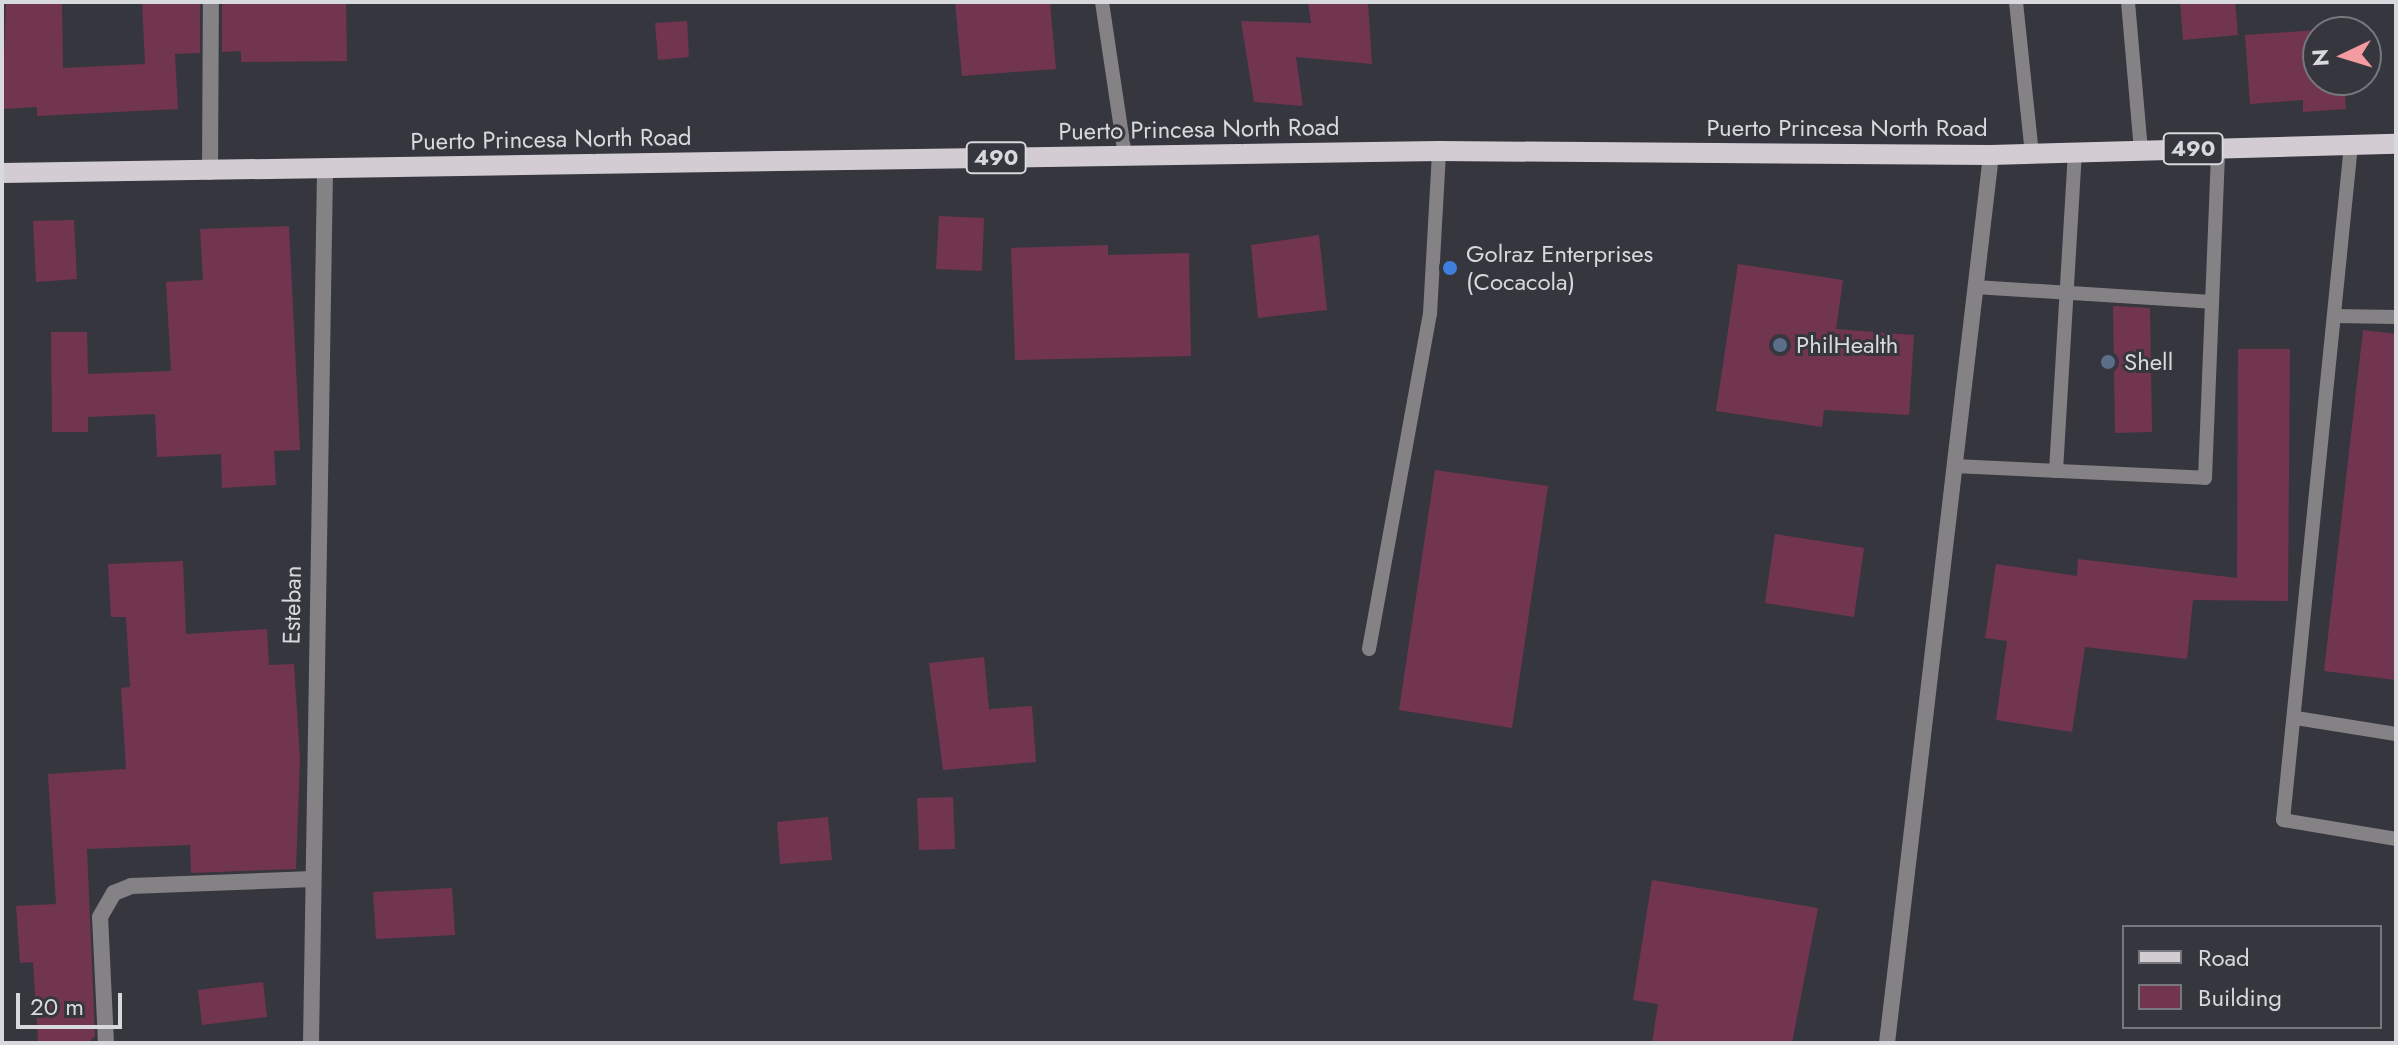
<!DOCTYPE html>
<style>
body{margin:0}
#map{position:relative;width:2398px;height:1045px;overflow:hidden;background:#36363e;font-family:Jost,sans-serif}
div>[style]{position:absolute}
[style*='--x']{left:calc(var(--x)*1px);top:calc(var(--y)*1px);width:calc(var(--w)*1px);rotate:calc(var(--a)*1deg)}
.building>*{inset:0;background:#723550}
.lane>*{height:14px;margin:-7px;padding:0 7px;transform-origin:7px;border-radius:7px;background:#858285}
.street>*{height:16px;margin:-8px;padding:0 8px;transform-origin:8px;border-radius:8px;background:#858285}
.primary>*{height:20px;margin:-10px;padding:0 10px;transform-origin:10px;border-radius:10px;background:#d3ccd2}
.dots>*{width:22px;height:22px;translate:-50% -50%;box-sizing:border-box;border:4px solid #36363e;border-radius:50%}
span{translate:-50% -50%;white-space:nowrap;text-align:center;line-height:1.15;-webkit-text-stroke:6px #36363e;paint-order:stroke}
.shield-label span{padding:2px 6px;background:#36363e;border:2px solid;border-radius:6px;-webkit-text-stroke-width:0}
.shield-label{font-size:22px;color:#d8d9dd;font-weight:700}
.street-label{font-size:24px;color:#d8d9dd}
.poi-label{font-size:24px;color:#d8d9dd}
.left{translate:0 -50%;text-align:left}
.frame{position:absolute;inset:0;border:4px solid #d8d9dd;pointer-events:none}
.legend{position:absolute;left:2122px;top:925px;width:260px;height:104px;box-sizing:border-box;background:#36363e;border:2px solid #77777e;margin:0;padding:10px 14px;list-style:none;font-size:24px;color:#d8d9dd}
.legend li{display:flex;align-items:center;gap:16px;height:40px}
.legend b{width:40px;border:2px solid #77777e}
.north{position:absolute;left:2302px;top:16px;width:80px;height:80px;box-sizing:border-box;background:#36363e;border:2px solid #77777e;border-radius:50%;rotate:266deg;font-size:22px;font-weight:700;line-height:32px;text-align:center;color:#d8d9dd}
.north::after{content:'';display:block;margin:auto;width:28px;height:36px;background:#f49aa1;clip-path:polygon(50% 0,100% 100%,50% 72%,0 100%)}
.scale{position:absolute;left:16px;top:993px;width:106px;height:36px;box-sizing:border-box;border:4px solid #d8d9dd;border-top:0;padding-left:10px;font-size:24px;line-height:28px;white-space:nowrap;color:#d8d9dd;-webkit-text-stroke:6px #36363e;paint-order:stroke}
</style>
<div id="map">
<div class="building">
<i style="clip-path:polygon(6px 2px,62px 2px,63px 68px,145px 64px,142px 2px,200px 2px,200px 53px,175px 54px,178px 109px,37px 116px,37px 107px,2px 109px)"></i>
<i style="clip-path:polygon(222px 2px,346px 2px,347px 61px,241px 62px,241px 51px,222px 52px)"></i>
<i style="clip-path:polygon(955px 2px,1050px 2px,1056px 69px,962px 76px)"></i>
<i style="clip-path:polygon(1308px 2px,1368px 2px,1372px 64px,1296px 57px,1303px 106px,1254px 102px,1241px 21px,1311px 23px)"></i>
<i style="clip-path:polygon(2180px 2px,2235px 2px,2238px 35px,2183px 40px)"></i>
<i style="clip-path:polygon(687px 21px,689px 57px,658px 60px,655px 23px)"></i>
<i style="clip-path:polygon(2318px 30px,2318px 80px,2344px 80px,2346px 109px,2303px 112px,2303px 100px,2250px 104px,2245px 35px)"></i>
<i style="clip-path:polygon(939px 216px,984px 218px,982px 271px,936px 269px)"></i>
<i style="clip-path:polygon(74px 220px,77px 279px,36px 282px,33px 221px)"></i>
<i style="clip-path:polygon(289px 226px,300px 450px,274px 451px,276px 485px,222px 488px,221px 454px,157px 457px,155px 414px,88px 417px,88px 432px,52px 432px,51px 332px,87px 332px,88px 374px,171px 371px,166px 282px,203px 280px,200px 229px)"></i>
<i style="clip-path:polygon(1319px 235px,1327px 310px,1258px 318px,1251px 245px)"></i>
<i style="clip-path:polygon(1108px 245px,1108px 255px,1189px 253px,1191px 356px,1015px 360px,1011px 248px)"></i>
<i style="clip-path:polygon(1738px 264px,1843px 280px,1836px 329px,1914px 335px,1909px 415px,1824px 410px,1822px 427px,1716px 411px)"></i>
<i style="clip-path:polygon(2113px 306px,2150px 308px,2152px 432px,2115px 433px)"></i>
<i style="clip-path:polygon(2363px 330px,2396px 334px,2396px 680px,2324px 671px)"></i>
<i style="clip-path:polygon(2238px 349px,2290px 349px,2288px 601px,2193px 600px,2187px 659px,2085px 647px,2072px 732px,1996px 720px,2007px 641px,1985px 638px,1996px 564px,2077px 576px,2078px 559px,2237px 578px)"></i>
<i style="clip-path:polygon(1435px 470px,1548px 486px,1512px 728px,1399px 710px)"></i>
<i style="clip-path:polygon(1775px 534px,1864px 548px,1854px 617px,1765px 603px)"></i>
<i style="clip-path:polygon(183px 561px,186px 634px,267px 629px,269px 665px,294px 664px,300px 759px,296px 869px,191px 873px,190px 845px,87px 849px,95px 1036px,88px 1043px,38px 1043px,33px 962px,20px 963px,16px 906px,56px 904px,48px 774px,126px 769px,121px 688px,130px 687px,126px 617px,111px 617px,108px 564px)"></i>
<i style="clip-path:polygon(984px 657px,989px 709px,1032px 706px,1036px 762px,943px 770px,929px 663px)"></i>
<i style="clip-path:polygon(953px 797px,955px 849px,919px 850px,917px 798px)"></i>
<i style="clip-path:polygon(828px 817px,832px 860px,780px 864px,777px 822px)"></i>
<i style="clip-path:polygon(1652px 880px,1818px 908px,1792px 1043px,1652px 1043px,1658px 1004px,1633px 1000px)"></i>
<i style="clip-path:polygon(452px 888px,455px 935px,376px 939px,373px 892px)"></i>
<i style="clip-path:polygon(263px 982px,267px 1017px,202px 1025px,198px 990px)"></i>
</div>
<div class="lane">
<i style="--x:1102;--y:2;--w:156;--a:81.5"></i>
<i style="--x:2016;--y:2;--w:153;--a:84"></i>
<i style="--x:2128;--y:2;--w:150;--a:85"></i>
<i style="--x:2351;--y:145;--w:678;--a:95.75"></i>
<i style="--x:2283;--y:820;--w:115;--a:9.5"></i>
<i style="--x:1975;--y:287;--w:237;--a:3.6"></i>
<i style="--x:2335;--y:316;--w:61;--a:0.9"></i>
<i style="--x:1954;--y:466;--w:251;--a:2.7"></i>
<i style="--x:2205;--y:478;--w:330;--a:-87.7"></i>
<i style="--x:2056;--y:471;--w:320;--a:-86.6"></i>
<i style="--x:1369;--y:649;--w:341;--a:-79.7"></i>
<i style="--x:1430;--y:314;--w:163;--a:-86.8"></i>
<i style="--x:2296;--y:718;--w:101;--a:9.1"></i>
</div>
<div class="street">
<i style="--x:210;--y:172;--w:170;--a:-89.7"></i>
<i style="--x:106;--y:1043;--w:126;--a:-92.7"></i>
<i style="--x:100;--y:917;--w:28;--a:-60"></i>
<i style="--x:114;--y:893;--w:18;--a:-22"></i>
<i style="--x:131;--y:886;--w:182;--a:-2.2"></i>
<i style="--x:311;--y:1043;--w:874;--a:-89.08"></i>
<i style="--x:1887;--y:1043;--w:894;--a:-83.32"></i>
</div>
<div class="primary">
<i style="--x:2;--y:173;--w:1437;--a:-0.88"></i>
<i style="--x:1439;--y:151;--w:552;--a:0.42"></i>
<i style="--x:1991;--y:155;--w:405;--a:-1.6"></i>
</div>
<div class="dots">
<i style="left:1450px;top:268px;background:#3f7fe0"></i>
<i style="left:1780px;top:345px;background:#5c6f8a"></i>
<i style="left:2108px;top:362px;background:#5c6f8a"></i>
</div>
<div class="shield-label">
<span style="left:2193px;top:149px">490</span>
<span style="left:996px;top:158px">490</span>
</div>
<div class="street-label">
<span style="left:1847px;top:128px">Puerto Princesa North Road</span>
<span style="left:1199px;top:129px;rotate:-1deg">Puerto Princesa North Road</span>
<span style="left:551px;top:139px;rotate:-1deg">Puerto Princesa North Road</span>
<span style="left:292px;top:605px;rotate:-89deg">Esteban</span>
</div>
<div class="poi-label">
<span class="left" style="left:1466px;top:268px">Golraz Enterprises<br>(Cocacola)</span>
<span class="left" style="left:1796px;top:345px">PhilHealth</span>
<span class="left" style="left:2124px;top:362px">Shell</span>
</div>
<div class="frame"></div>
<ul class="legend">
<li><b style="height:10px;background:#d3ccd2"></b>Road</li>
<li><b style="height:22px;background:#723550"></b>Building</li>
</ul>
<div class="north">N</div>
<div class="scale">20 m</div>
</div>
